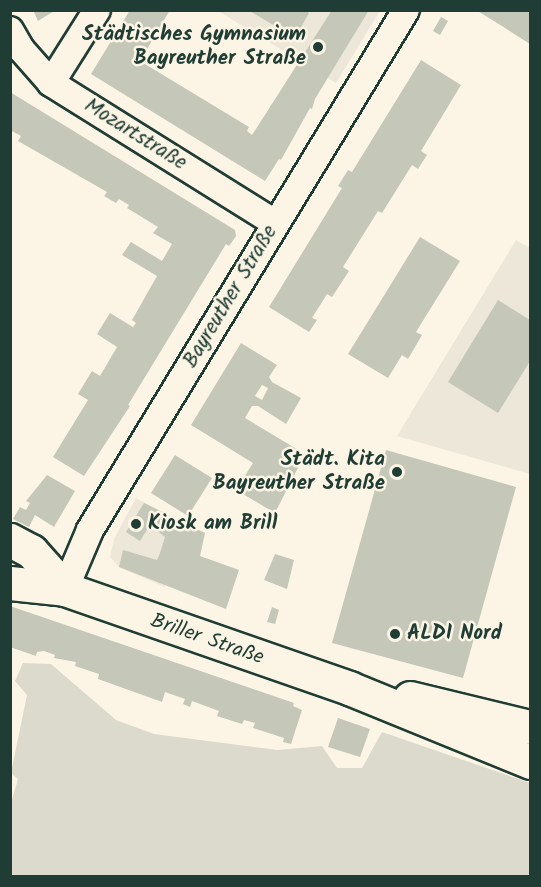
<!DOCTYPE html>
<meta charset="utf-8">
<style>
body{margin:0}
#map{position:relative;width:541px;height:887px;overflow:hidden;background:#fcf5e5;font-family:Kalam,sans-serif}
div>[style]{position:absolute}
[style*='--x']{left:calc(var(--x)*1px);top:calc(var(--y)*1px);width:calc(var(--w)*1px);rotate:calc(var(--a)*1deg)}
.built>*{inset:0;background:#ece7d8}
.green>*{inset:0;background:#dcdacc}
.building>*{inset:0;background:#c5c7b9}
.roads{filter:drop-shadow(2px 0 #1f3d34) drop-shadow(-2px 0 #1f3d34) drop-shadow(0 2px #1f3d34) drop-shadow(0 -2px #1f3d34)}
.minor>*{height:26px;margin:-13px;padding:0 13px;transform-origin:13px;border-radius:13px;background:#fcf5e5}
.major>*{height:33px;margin:-16.5px;padding:0 16.5px;transform-origin:16.5px;border-radius:16.5px;background:#fcf5e5}
.dots>*{width:16px;height:16px;translate:-50% -50%;box-sizing:border-box;border:3px solid #fcf5e5;border-radius:50%}
span{translate:-50% -50%;white-space:nowrap;text-align:center;line-height:1.15;-webkit-text-stroke:5px #fcf5e5;paint-order:stroke}
.poi-label{font-size:21px;color:#1f3d34;font-weight:700}
.right{translate:-100% -50%;text-align:right}
.left{translate:0 -50%;text-align:left}
.street-label{font-size:21px;color:#1f3d34}
.frame{position:absolute;inset:0;border:12px solid #1f3d34;pointer-events:none}
</style>
<div id="map">
<div class="built">
<i style="clip-path:polygon(218px 11px,380px 11px,336px 83px)"></i>
<i style="clip-path:polygon(516px 240px,530px 248px,530px 474px,397px 436px)"></i>
<i style="clip-path:polygon(136px 498px,187px 525px,165px 587px,119px 567px,110px 557px,114px 539px)"></i>
</div>
<div class="green">
<i style="clip-path:polygon(23px 663px,51px 664px,116px 720px,154px 734px,278px 750px,322px 746px,337px 768px,362px 768px,382px 732px,530px 783px,530px 876px,11px 876px,11px 803px,18px 779px,11px 773px,27px 695px,15px 681px)"></i>
</div>
<div class="building">
<i style="clip-path:polygon(33px 10px,56px 10px,38px 21px)"></i>
<i style="clip-path:polygon(130px 10px,170px 10px,140px 61px,249px 127px,247px 131px,252px 135px,332px 10px,369px 10px,315px 99px,312px 109px,310px 108px,281px 160px,279px 159px,265px 181px,91px 74px)"></i>
<i style="clip-path:polygon(248px 10px,305px 10px,309px 13px,295px 38px)"></i>
<i style="clip-path:polygon(476px 10px,530px 10px,530px 44px,505px 28px)"></i>
<i style="clip-path:polygon(441px 17px,448px 21px,440px 35px,433px 31px)"></i>
<i style="clip-path:polygon(421px 60px,461px 85px,421px 151px,427px 155px,418px 169px,412px 165px,382px 213px,378px 211px,343px 267px,349px 271px,332px 297px,327px 294px,312px 318px,317px 320px,309px 332px,269px 307px,342px 188px,338px 186px,348px 170px,352px 172px)"></i>
<i style="clip-path:polygon(10px 92px,235px 230px,236px 236px,229px 246px,226px 244px,128px 405px,130px 406px,84px 476px,53px 457px,88px 400px,78px 394px,92px 371px,100px 376px,117px 347px,97px 334px,110px 313px,133px 327px,136px 323px,132px 320px,157px 276px,122px 255px,131px 242px,162px 261px,172px 244px,153px 233px,158px 227px,127px 208px,129px 205px,119px 199px,116px 203px,104px 196px,107px 192px,18px 141px,21px 136px,10px 130px)"></i>
<i style="clip-path:polygon(420px 237px,460px 261px,416px 332px,422px 335px,408px 359px,402px 355px,388px 378px,348px 354px)"></i>
<i style="clip-path:polygon(498px 300px,530px 320px,530px 361px,498px 413px,448px 382px)"></i>
<i style="clip-path:polygon(evenodd,241px 343px,277px 365px,269px 377px,272px 382px,301px 398px,286px 424px,258px 406px,252px 406px,245px 418px,305px 454px,275px 513px,236px 490px,253px 463px,191px 425px,241px 343px,262px 385px,268px 388px,262px 400px,255px 396px,262px 385px)"></i>
<i style="clip-path:polygon(386px 450px,516px 487px,463px 678px,332px 643px)"></i>
<i style="clip-path:polygon(175px 455px,212px 478px,188px 516px,151px 493px)"></i>
<i style="clip-path:polygon(47px 475px,75px 491px,54px 527px,35px 515px,29px 527px,13px 519px,20px 507px,26px 510px,30px 503px,26px 501px)"></i>
<i style="clip-path:polygon(144px 503px,205px 533px,200px 556px,239px 570px,226px 609px,119px 567px,123px 550px,157px 560px,160px 553px,165px 537px,150px 525px,140px 541px,126px 532px)"></i>
<i style="clip-path:polygon(275px 554px,294px 560px,287px 589px,264px 580px)"></i>
<i style="clip-path:polygon(10px 606px,294px 703px,293px 706px,302px 710px,291px 744px,283px 742px,284px 738px,253px 728px,255px 723px,244px 720px,242px 724px,217px 716px,219px 711px,192px 701px,190px 707px,183px 704px,185px 699px,165px 692px,162px 702px,98px 679px,99px 674px,75px 666px,76px 662px,54px 658px,55px 655px,44px 651px,37px 652px,36px 656px,10px 647px)"></i>
<i style="clip-path:polygon(272px 607px,279px 610px,275px 624px,267px 622px)"></i>
<i style="clip-path:polygon(338px 718px,370px 729px,360px 757px,328px 747px)"></i>
</div>
<div class="roads">
<div class="minor">
<i style="--x:10;--y:30;--w:22;--a:60"></i>
<i style="--x:21;--y:49;--w:45;--a:48.6"></i>
<i style="--x:51;--y:83;--w:264;--a:32"></i>
<i style="--x:51;--y:83;--w:86;--a:-57.8"></i>
<i style="--x:65;--y:589;--w:64;--a:-67"></i>
<i style="--x:90;--y:530;--w:608;--a:-58.71"></i>
</div>
<div class="major">
<i style="--x:10;--y:540;--w:24;--a:28"></i>
<i style="--x:31;--y:551;--w:51;--a:48.2"></i>
<i style="--x:10;--y:583;--w:55;--a:6.2"></i>
<i style="--x:65;--y:589;--w:301;--a:19.2"></i>
<i style="--x:349;--y:688;--w:196;--a:22.2"></i>
<i style="--x:410;--y:698;--w:123;--a:13.6"></i>
</div>
</div>
<div class="dots">
<i style="left:318px;top:47px;background:#1f3d34"></i>
<i style="left:397px;top:472px;background:#1f3d34"></i>
<i style="left:136px;top:524px;background:#1f3d34"></i>
<i style="left:395px;top:634px;background:#1f3d34"></i>
</div>
<div class="poi-label">
<span class="right" style="left:306px;top:47px">Städtisches Gymnasium<br>Bayreuther Straße</span>
<span class="right" style="left:385px;top:472px">Städt. Kita<br>Bayreuther Straße</span>
<span class="left" style="left:148px;top:524px">Kiosk am Brill</span>
<span class="left" style="left:407px;top:634px">ALDI Nord</span>
</div>
<div class="street-label">
<span style="left:135px;top:135px;rotate:32deg">Mozartstraße</span>
<span style="left:231px;top:297px;rotate:-59deg">Bayreuther Straße</span>
<span style="left:207px;top:640px;rotate:19deg">Briller Straße</span>
</div>
<div class="frame"></div>
</div>
